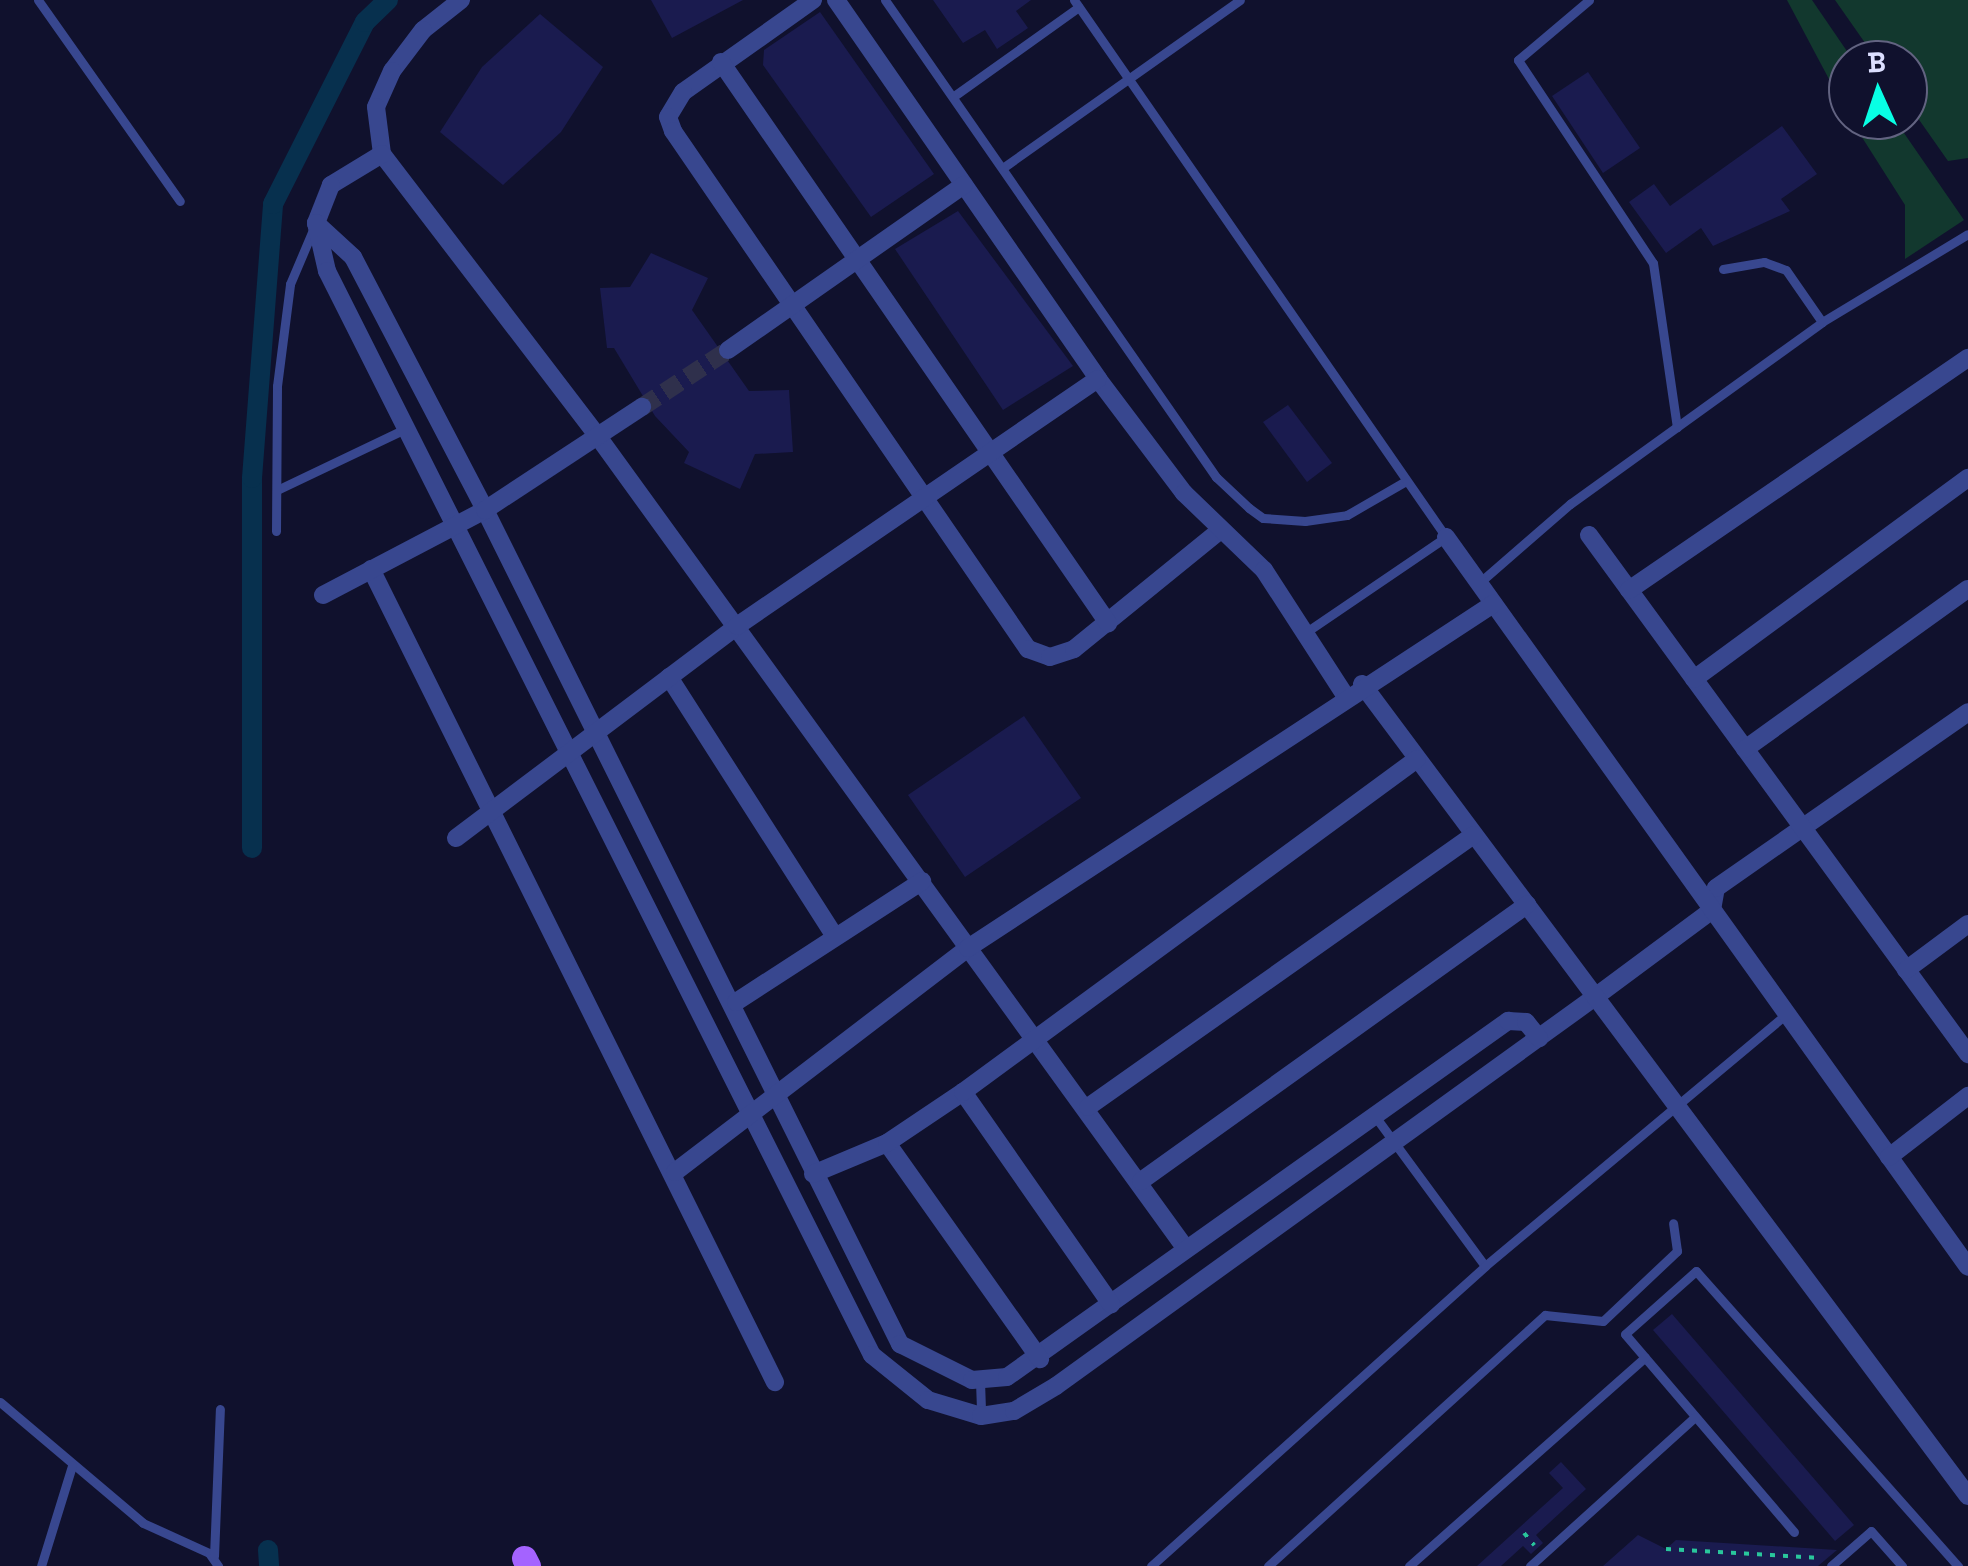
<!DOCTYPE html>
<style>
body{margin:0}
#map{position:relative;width:1968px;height:1566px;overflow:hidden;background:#10112d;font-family:"Space Grotesk",sans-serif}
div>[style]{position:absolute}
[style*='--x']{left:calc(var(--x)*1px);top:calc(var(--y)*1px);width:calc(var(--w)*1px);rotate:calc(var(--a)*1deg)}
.green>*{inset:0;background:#12382e}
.canal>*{height:20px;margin:-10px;padding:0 10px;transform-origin:10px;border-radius:10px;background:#07304e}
.building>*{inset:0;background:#1a1b4f}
.minor-tunnel>*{height:18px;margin-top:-9px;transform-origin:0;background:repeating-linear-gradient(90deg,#2f304c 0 18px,transparent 0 27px)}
.path>*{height:4px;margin-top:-2px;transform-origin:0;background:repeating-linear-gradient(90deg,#29c69c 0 5px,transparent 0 13px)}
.service>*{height:9px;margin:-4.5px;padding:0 4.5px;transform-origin:4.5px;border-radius:4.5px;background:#38478f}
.minor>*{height:18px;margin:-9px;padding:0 9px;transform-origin:9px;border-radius:9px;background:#38478f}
.primary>*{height:25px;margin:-12.5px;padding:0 12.5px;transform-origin:12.5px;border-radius:12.5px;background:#a463ff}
span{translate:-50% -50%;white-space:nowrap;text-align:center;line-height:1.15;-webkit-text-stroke:8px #10112d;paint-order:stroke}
.north{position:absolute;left:1828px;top:40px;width:100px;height:100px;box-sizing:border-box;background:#10112d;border:2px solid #626381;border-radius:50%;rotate:357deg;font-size:28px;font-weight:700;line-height:40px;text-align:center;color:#dcdfff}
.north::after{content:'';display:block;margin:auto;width:35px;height:45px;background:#08ffe4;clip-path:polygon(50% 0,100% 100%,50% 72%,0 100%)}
</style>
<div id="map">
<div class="green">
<i style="clip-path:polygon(1787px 0,1812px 0,1853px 60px,1848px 115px)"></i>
<i style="clip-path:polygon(1835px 0,1968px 0,1968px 158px,1948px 161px,1908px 104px,1908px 60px,1877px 60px)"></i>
<i style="clip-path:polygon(1851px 120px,1895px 120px,1964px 220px,1905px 259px,1905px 205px)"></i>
</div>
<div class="canal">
<i style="--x:252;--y:848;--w:370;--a:-90"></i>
<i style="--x:252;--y:478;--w:275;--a:-85.6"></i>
<i style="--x:273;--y:204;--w:204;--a:-63.2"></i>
<i style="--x:365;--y:22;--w:32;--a:-44"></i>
<i style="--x:268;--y:1550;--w:16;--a:86"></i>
</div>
<div class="building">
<i style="clip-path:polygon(651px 0,743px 0,672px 38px)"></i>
<i style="clip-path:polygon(933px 0,1031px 0,1016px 11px,1028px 28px,997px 49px,985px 30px,963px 43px)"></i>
<i style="clip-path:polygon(820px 12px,934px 174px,871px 217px,763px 65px,764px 50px)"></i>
<i style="clip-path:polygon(540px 14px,603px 67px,561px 132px,503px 185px,440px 132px,482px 67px)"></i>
<i style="clip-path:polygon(1588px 72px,1640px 148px,1603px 173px,1552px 96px)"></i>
<i style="clip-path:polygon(1782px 126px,1817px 174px,1781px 199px,1790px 211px,1713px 246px,1701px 228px,1666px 253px,1629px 202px,1654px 184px,1670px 206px)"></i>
<i style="clip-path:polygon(958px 211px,1073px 366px,1003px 410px,895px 249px)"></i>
<i style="clip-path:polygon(651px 253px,708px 278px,692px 310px,749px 391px,789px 390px,793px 452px,755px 454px,740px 489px,684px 463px,689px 452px,655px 416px,614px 348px,607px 348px,600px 288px,630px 287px)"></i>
<i style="clip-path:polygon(1288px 405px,1332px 463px,1307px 482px,1263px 422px)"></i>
<i style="clip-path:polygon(1024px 716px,1081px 798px,965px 877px,908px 795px)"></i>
<i style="clip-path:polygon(1672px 1314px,1854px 1525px,1835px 1541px,1653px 1330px)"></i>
<i style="clip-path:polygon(1561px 1462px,1586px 1489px,1536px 1535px,1543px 1543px,1531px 1554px,1523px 1546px,1501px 1566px,1477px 1566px,1563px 1488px,1549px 1473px)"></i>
<i style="clip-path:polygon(1638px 1535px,1666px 1549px,1676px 1540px,1837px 1550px,1818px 1566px,1603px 1566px)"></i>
</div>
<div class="minor-tunnel">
<i style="--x:642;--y:407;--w:103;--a:-33.5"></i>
</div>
<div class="path">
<i style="--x:1524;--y:1533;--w:16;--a:50"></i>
<i style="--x:1666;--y:1549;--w:155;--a:3.3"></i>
</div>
<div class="service">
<i style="--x:38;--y:0;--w:246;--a:54.8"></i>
<i style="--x:885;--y:0;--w:581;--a:55.24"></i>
<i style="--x:1216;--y:477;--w:45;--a:43.2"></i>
<i style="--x:1249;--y:508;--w:17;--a:36"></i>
<i style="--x:1263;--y:518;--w:42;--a:4.1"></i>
<i style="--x:1305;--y:521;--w:42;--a:-8.1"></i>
<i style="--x:1347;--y:515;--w:68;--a:-30"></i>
<i style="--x:1074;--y:0;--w:653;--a:55.29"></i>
<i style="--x:1446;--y:537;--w:169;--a:145.8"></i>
<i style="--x:1589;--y:0;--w:93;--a:139.8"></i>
<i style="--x:1518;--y:60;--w:244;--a:56.4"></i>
<i style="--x:1653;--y:263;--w:166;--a:81.7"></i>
<i style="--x:954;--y:96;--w:153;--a:-35.5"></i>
<i style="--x:1004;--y:167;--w:289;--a:-35.3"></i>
<i style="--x:1723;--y:269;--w:42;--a:-9.7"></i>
<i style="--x:1764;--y:262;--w:23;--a:20"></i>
<i style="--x:1786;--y:270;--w:63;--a:55.3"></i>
<i style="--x:277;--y:490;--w:142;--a:-25.5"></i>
<i style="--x:276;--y:531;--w:145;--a:-89.6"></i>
<i style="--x:277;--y:386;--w:103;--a:-82.7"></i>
<i style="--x:290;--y:284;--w:64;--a:-67"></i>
<i style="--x:1479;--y:583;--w:121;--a:-41"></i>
<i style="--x:1570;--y:504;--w:311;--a:-35.8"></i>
<i style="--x:1822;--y:322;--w:170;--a:-31.1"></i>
<i style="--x:1377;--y:1119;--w:182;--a:53.7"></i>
<i style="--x:980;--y:1381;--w:35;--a:88"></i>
<i style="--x:0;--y:1402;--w:187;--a:40.2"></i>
<i style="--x:143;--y:1523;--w:72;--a:24.4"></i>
<i style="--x:209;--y:1553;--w:16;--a:55"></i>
<i style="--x:1794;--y:1532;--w:260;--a:-130.5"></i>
<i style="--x:1625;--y:1334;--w:95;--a:-41.6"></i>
<i style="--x:1696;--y:1271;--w:395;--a:48.4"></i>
<i style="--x:214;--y:1556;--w:147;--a:-87.7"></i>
<i style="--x:41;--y:1566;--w:105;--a:-72.8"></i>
<i style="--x:1151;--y:1566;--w:449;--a:-41.9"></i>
<i style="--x:1485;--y:1266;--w:393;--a:-39.9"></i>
<i style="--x:1268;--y:1566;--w:374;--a:-42.2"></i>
<i style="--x:1545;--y:1315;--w:58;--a:5.9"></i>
<i style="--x:1603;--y:1321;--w:102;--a:-43.4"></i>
<i style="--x:1677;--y:1251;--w:28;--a:-98"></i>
<i style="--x:1409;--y:1566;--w:315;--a:-41.5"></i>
<i style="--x:1530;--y:1566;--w:222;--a:-42.1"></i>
<i style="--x:1831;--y:1566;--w:53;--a:-41.2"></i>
<i style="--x:1871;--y:1531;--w:47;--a:48.5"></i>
</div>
<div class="minor">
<i style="--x:461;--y:0;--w:48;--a:141.7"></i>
<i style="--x:423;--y:30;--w:51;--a:127.1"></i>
<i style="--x:392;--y:71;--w:39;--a:114"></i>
<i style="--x:376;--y:107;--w:47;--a:82.7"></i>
<i style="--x:382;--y:154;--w:357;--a:52.6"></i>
<i style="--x:599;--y:438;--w:1001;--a:54.1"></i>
<i style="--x:813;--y:0;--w:159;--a:144.7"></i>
<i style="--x:683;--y:92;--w:29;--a:121"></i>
<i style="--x:668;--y:117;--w:15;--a:70"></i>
<i style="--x:673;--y:131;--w:628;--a:55.58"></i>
<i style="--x:1028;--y:649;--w:23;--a:20"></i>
<i style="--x:1050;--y:657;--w:25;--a:-18"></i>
<i style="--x:1074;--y:649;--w:186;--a:-39.1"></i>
<i style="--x:836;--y:0;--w:461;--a:55.3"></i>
<i style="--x:1098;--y:379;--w:143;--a:53"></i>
<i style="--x:1184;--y:493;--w:111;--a:43.9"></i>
<i style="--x:1264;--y:570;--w:149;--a:57.1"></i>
<i style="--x:721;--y:62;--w:682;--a:55.4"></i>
<i style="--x:382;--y:154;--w:60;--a:148.7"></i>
<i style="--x:331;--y:185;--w:41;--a:111.5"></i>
<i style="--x:316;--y:223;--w:49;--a:77.1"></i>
<i style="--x:327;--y:271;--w:1213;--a:63.31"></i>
<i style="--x:872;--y:1355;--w:72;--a:38.8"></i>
<i style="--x:928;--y:1400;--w:55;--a:16.8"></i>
<i style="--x:981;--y:1416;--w:33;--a:-9"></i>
<i style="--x:1014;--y:1411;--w:49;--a:-30.8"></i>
<i style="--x:1056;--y:1386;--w:665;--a:-35.82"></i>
<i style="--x:1595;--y:997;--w:146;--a:-36.6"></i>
<i style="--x:1712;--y:910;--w:22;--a:-80"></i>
<i style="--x:1716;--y:888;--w:307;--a:-34.9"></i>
<i style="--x:316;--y:223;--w:50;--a:42.6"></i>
<i style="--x:353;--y:257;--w:285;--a:62.4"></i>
<i style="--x:485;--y:510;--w:932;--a:63.54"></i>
<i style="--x:900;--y:1344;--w:80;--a:26.6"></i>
<i style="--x:972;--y:1380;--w:35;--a:-5"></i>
<i style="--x:1007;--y:1377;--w:615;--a:-35.4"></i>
<i style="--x:1508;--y:1021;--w:18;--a:3"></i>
<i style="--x:1526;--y:1022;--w:21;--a:51"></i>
<i style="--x:728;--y:350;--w:288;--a:-35"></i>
<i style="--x:1589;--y:535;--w:643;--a:53.86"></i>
<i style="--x:1446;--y:537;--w:897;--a:54.43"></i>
<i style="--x:371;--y:569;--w:908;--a:63.58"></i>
<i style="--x:1629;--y:590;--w:411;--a:-34.4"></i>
<i style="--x:323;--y:595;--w:183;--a:-27.7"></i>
<i style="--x:485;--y:510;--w:188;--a:-33.3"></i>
<i style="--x:669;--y:677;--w:308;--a:57.4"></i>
<i style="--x:1694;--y:679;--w:340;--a:-36.3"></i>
<i style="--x:1362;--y:684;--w:1013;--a:53.27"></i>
<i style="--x:1745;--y:749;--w:274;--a:-35.7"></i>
<i style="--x:456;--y:838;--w:352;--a:-37"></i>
<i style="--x:737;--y:626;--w:437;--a:-34.4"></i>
<i style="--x:1906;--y:970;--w:77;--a:-36.6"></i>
<i style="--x:736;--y:1002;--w:222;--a:-33"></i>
<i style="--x:963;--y:1092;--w:259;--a:55.1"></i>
<i style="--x:1088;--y:1107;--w:472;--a:-35.2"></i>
<i style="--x:887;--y:1143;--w:265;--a:54.7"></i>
<i style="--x:1889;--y:1157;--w:100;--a:-37.7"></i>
<i style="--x:675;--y:1172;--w:369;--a:-37.4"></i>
<i style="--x:968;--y:948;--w:628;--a:-33.23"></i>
<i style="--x:813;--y:1174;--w:80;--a:-22.7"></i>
<i style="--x:887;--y:1143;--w:92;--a:-33.9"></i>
<i style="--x:963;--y:1092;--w:563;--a:-36.26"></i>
<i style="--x:1141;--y:1181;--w:475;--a:-35.6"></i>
</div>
<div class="primary">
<i style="--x:524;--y:1558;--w:9;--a:63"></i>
</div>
<div class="north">B</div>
</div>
